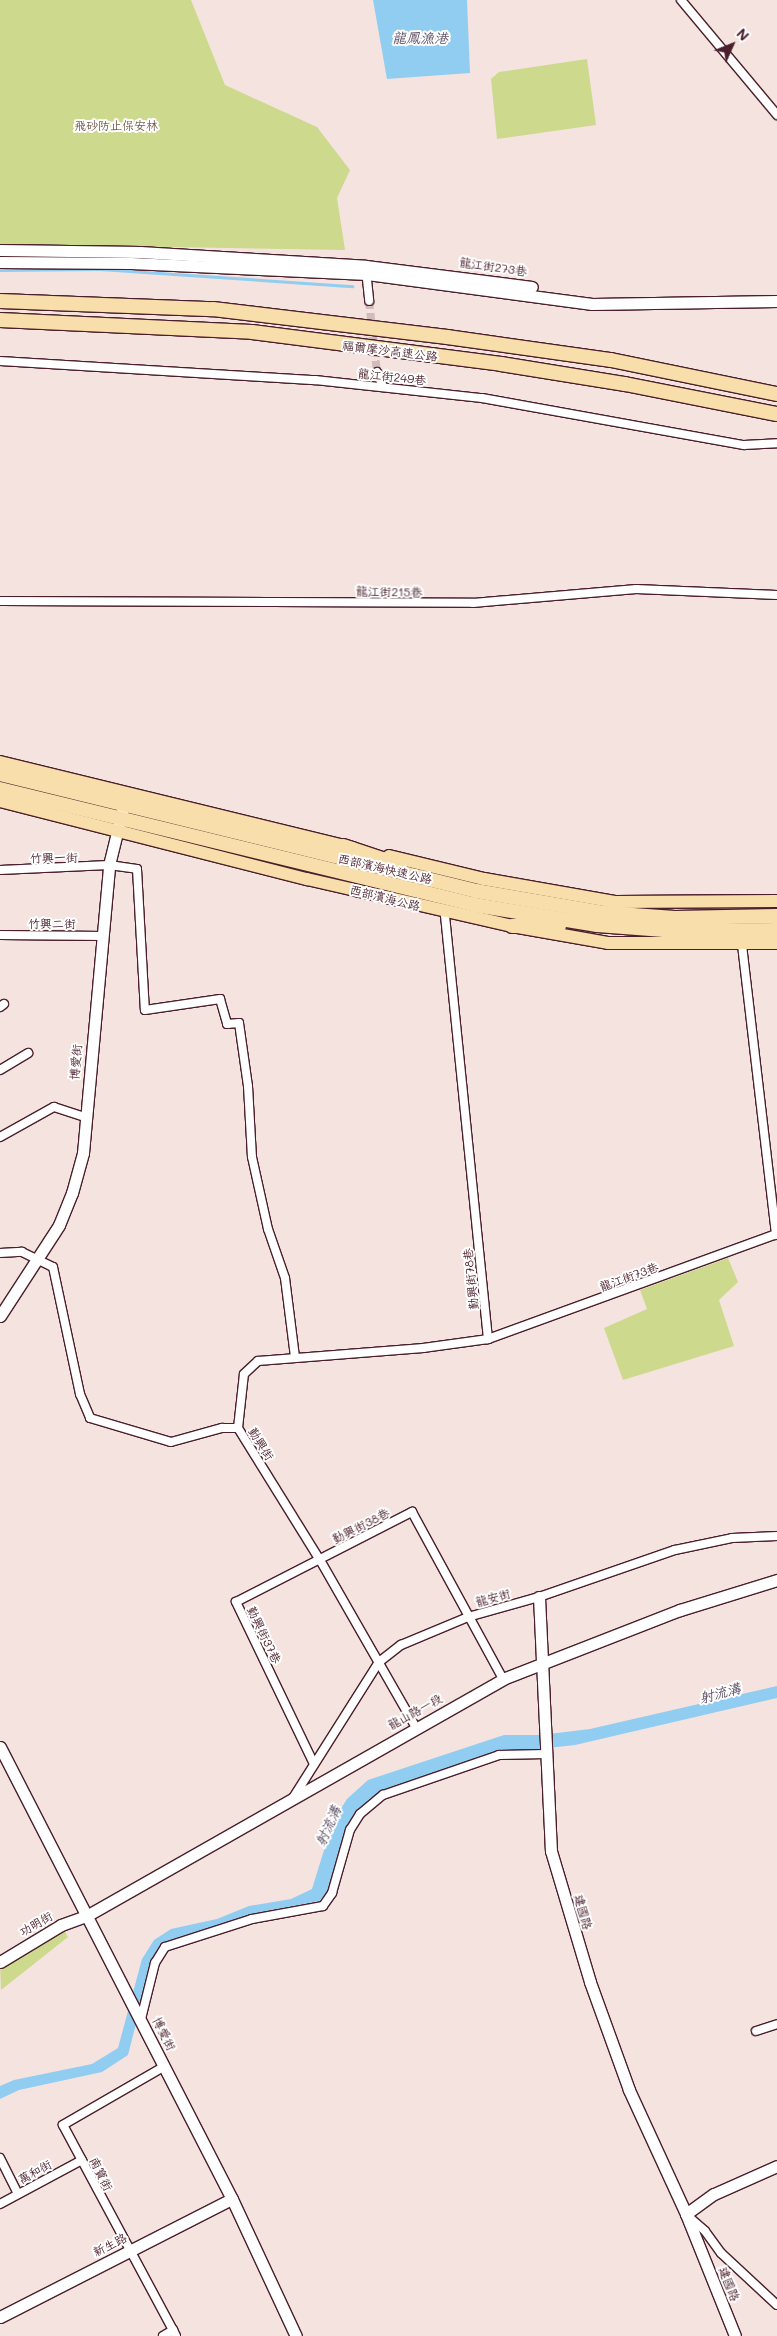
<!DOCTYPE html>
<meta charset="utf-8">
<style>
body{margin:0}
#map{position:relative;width:777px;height:2336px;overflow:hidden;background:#f4e3df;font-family:Mali,"LXGW WenKai TC",sans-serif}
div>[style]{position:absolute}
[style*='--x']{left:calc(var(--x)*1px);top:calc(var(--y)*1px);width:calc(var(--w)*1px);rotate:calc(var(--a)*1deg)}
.green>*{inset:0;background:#cdda8d}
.water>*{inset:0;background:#90cdf1}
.stream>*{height:3px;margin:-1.5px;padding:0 1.5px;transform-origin:1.5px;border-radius:1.5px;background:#90cdf1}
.street-tunnel>*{height:8px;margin-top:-4px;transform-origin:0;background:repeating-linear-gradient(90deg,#d2bcbb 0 8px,transparent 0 12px)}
.roads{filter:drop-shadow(1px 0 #4a1f2b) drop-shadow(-1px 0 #4a1f2b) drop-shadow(0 1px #4a1f2b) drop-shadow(0 -1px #4a1f2b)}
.street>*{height:8px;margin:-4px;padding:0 4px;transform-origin:4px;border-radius:4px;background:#fff}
.secondary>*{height:11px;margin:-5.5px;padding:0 5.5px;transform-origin:5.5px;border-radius:5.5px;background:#fff}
.primary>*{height:12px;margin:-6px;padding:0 6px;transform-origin:6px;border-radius:6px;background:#f8deab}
.highway>*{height:14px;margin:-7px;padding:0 7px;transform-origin:7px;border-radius:7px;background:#f8deab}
span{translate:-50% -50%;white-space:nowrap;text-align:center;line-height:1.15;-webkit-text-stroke:4px #fff;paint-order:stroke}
.park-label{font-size:12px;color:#715748}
.street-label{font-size:12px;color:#4a1f2b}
.water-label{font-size:14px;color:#5f5366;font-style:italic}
.north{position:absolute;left:707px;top:20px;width:50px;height:50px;-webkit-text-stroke:4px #fff;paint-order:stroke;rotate:46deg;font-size:14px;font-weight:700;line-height:20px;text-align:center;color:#4a1f2b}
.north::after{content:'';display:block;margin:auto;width:18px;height:22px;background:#4a1f2b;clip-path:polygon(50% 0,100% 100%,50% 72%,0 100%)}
</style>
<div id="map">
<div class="green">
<i style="clip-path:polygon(0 0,191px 0,225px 85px,317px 127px,350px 170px,337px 198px,345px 250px,0 244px)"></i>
<i style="clip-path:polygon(587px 59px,596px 125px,497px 139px,491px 79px,499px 72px)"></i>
<i style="clip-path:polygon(728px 1258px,738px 1282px,719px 1300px,734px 1346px,623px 1380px,604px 1328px,647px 1309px,640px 1290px)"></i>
<i style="clip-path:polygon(61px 1925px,68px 1937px,1px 1990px,0 1962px)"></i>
</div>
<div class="water">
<i style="clip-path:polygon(373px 0,467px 0,470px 73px,387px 79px)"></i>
<i style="clip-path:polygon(777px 1686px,777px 1698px,575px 1745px,486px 1755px,383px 1792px,369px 1799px,351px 1820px,336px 1872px,328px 1891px,319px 1901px,252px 1914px,215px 1928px,179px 1937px,163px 1946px,151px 1965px,128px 2055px,102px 2072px,19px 2090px,0 2099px,0 2086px,14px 2080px,92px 2064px,118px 2048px,142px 1959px,154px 1940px,171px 1929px,217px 1919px,249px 1906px,291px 1899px,312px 1889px,333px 1821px,347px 1799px,368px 1780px,504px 1735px,541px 1735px,590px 1729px)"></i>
</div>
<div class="stream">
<i style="--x:0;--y:270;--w:100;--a:-0.6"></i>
<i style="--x:100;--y:269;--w:253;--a:3.9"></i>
</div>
<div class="street-tunnel">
<i style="--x:369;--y:301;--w:71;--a:83.6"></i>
</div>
<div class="roads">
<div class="street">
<i style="--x:681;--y:0;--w:150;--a:50.1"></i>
<i style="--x:366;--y:270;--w:31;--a:84"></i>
<i style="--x:0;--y:361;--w:316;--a:3.5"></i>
<i style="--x:315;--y:380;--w:168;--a:6.2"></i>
<i style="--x:482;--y:398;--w:266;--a:10.2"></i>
<i style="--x:744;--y:445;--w:33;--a:-3"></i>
<i style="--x:377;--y:372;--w:16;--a:68"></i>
<i style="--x:0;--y:601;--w:473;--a:0.2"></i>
<i style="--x:473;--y:603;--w:164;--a:-4.9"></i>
<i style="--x:636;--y:589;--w:141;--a:2.4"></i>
<i style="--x:0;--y:870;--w:109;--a:-2.6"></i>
<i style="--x:109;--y:865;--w:28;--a:8"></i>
<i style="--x:137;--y:869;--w:141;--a:86.8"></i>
<i style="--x:145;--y:1010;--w:76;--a:-8.3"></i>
<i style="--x:220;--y:999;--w:26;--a:74"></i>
<i style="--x:227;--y:1024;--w:12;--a:-5"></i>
<i style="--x:239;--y:1023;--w:64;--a:81.9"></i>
<i style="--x:248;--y:1086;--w:71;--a:86.8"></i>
<i style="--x:252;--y:1157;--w:74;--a:77.5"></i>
<i style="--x:268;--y:1229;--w:52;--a:70.9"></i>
<i style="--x:285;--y:1278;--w:80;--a:82.8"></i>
<i style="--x:0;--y:935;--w:104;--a:0.6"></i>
<i style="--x:742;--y:945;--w:292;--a:83.3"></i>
<i style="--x:0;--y:1007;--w:5;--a:-37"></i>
<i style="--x:0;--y:1070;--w:33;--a:-31"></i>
<i style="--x:0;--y:1137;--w:62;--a:-29.1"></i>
<i style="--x:54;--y:1107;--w:33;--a:18"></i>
<i style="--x:0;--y:1253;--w:22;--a:-3"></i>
<i style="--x:22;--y:1252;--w:34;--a:26"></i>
<i style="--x:53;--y:1267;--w:130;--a:78"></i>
<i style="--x:80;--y:1394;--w:26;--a:67"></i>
<i style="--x:90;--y:1418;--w:84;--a:16.5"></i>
<i style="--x:171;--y:1442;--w:53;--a:-15.4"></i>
<i style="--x:222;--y:1428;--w:16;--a:0"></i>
<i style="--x:488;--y:1339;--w:307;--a:-20"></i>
<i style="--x:238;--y:1428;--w:54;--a:-83.7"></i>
<i style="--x:244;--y:1374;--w:19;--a:-43"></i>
<i style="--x:258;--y:1361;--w:166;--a:-4.5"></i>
<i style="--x:423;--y:1348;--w:66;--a:-7.9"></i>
<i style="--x:488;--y:1339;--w:428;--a:-95.8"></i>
<i style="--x:238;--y:1428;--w:155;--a:58.2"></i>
<i style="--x:320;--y:1560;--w:191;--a:60.2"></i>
<i style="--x:313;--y:1762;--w:178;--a:-115.7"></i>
<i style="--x:236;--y:1602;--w:198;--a:-27.1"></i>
<i style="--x:412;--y:1512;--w:190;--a:61.4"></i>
<i style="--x:293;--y:1798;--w:161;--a:-57.7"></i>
<i style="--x:379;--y:1662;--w:28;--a:-38"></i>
<i style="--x:401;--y:1645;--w:73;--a:-22.7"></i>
<i style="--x:468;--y:1617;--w:74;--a:-15.7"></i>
<i style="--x:539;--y:1597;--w:144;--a:-19.1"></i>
<i style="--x:675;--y:1550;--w:58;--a:-11.9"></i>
<i style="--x:732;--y:1538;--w:45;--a:-2.5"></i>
<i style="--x:141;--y:2019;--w:58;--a:-76"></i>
<i style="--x:155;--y:1963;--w:19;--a:-58"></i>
<i style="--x:165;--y:1947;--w:91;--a:-17.8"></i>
<i style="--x:252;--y:1919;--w:72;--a:-10.4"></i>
<i style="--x:323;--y:1906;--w:16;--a:-55"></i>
<i style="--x:332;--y:1893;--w:66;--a:-74.1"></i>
<i style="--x:350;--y:1830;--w:19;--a:-58"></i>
<i style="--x:360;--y:1814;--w:30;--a:-40"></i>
<i style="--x:383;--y:1795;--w:123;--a:-19"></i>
<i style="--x:499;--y:1755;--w:47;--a:-1.2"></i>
<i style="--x:756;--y:2031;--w:22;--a:-18"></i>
<i style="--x:165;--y:2066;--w:118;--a:150"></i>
<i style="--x:63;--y:2125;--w:239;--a:61.8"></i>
<i style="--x:0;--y:2158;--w:40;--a:63.4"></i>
<i style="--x:0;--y:2204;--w:93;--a:-28.2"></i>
<i style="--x:689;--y:2217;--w:21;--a:41"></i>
<i style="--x:705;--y:2231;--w:27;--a:54"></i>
<i style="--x:721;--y:2253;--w:76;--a:42.9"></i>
<i style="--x:163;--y:2336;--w:12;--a:-31"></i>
</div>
<div class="secondary">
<i style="--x:0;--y:250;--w:140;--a:0.8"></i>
<i style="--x:140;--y:252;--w:226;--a:3.5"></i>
<i style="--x:366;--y:266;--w:167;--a:7.2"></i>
<i style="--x:0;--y:262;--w:131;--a:0.4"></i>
<i style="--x:131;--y:263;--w:236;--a:2.7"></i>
<i style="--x:367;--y:274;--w:227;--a:7.6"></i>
<i style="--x:592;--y:304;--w:185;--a:-0.9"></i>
<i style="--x:0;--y:1316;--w:108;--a:-57"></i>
<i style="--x:59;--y:1225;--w:35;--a:-68"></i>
<i style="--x:72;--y:1193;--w:41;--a:-74.6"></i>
<i style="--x:83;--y:1153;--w:289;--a:-84.8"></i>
<i style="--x:109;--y:865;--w:71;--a:-76.2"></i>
<i style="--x:539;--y:1597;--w:254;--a:87.3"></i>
<i style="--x:551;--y:1851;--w:137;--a:73.4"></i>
<i style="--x:590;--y:1982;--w:115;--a:70.1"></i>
<i style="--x:629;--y:2090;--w:136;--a:65.3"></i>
<i style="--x:686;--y:2214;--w:131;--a:68.1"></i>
<i style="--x:0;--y:1747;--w:508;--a:62.83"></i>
<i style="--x:232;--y:2199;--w:151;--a:65"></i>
<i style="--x:0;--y:1962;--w:71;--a:-31.2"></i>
<i style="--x:61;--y:1925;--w:29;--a:-20"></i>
<i style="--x:88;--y:1915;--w:477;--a:-29.6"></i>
<i style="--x:503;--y:1679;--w:190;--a:-21.3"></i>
<i style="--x:680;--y:1610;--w:102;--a:-17.2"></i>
<i style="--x:686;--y:2214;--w:34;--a:-36"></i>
<i style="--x:714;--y:2194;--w:69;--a:-24"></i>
<i style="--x:0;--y:2317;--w:260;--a:-27"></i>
</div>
<div class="primary">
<i style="--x:0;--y:762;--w:363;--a:13.7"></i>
<i style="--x:0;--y:801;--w:317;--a:14.3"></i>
<i style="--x:307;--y:879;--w:210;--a:12.9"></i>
<i style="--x:512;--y:926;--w:97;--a:10"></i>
<i style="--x:608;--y:943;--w:169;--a:0"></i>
<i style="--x:389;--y:856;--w:98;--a:13.6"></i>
<i style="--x:484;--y:879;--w:134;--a:9.9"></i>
<i style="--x:616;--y:902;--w:161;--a:-0.4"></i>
</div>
<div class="highway">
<i style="--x:0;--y:301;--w:213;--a:2.2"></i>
<i style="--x:213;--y:309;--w:236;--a:6.8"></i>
<i style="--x:447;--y:337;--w:166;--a:8"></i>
<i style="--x:611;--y:360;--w:169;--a:11.6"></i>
<i style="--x:0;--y:320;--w:252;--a:2.7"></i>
<i style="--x:252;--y:332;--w:251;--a:7.3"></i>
<i style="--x:501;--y:364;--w:126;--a:9.2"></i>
<i style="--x:625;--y:384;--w:155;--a:11.2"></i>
<i style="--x:0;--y:774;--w:490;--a:13.8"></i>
<i style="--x:476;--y:891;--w:131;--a:9.7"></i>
<i style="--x:605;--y:913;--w:70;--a:4.1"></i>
<i style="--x:675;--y:918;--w:102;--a:-1.1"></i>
<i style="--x:0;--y:789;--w:489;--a:13.7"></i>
<i style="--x:475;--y:905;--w:124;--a:9.3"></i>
<i style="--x:597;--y:925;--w:80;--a:4.3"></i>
<i style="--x:677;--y:931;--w:100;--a:-0.6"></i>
<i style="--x:343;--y:846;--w:60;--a:18.4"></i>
<i style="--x:512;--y:926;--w:47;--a:0"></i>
</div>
</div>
<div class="park-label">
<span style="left:116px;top:126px">飛砂防止保安林</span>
</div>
<div class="street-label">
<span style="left:493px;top:267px;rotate:8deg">龍江街273巷</span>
<span style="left:390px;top:351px;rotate:7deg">福爾摩沙高速公路</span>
<span style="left:392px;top:377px;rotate:6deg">龍江街249巷</span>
<span style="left:389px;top:592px;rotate:1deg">龍江街215巷</span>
<span style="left:54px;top:858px;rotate:-1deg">竹興一街</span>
<span style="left:385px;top:869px;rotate:13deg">西部濱海快速公路</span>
<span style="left:385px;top:898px;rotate:14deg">西部濱海公路</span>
<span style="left:52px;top:924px">竹興二街</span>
<span style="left:76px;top:1062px;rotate:-85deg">博愛街</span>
<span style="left:629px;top:1277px;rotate:-20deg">龍江街73巷</span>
<span style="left:471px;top:1279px;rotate:-96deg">勤興街78巷</span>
<span style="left:261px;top:1444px;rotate:58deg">勤興街</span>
<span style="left:361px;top:1526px;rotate:-27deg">勤興街38巷</span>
<span style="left:493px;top:1598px;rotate:-16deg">龍安街</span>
<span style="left:264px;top:1635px;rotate:64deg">勤興街37巷</span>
<span style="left:415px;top:1712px;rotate:-29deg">龍山路一段</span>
<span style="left:583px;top:1912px;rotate:74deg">建國路</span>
<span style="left:36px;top:1924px;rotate:-30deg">功明街</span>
<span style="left:164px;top:2034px;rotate:63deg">博愛街</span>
<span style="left:35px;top:2172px;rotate:-29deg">萬和街</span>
<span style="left:101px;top:2174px;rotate:63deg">南寶街</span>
<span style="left:110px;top:2245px;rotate:-27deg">新生路</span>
<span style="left:729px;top:2284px;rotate:68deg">建國路</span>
</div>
<div class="water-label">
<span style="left:420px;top:38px">龍鳳漁港</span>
<span style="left:720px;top:1693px;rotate:-15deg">射流溝</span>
<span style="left:328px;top:1826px;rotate:-66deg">射流溝</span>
</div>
<div class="north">N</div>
</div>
